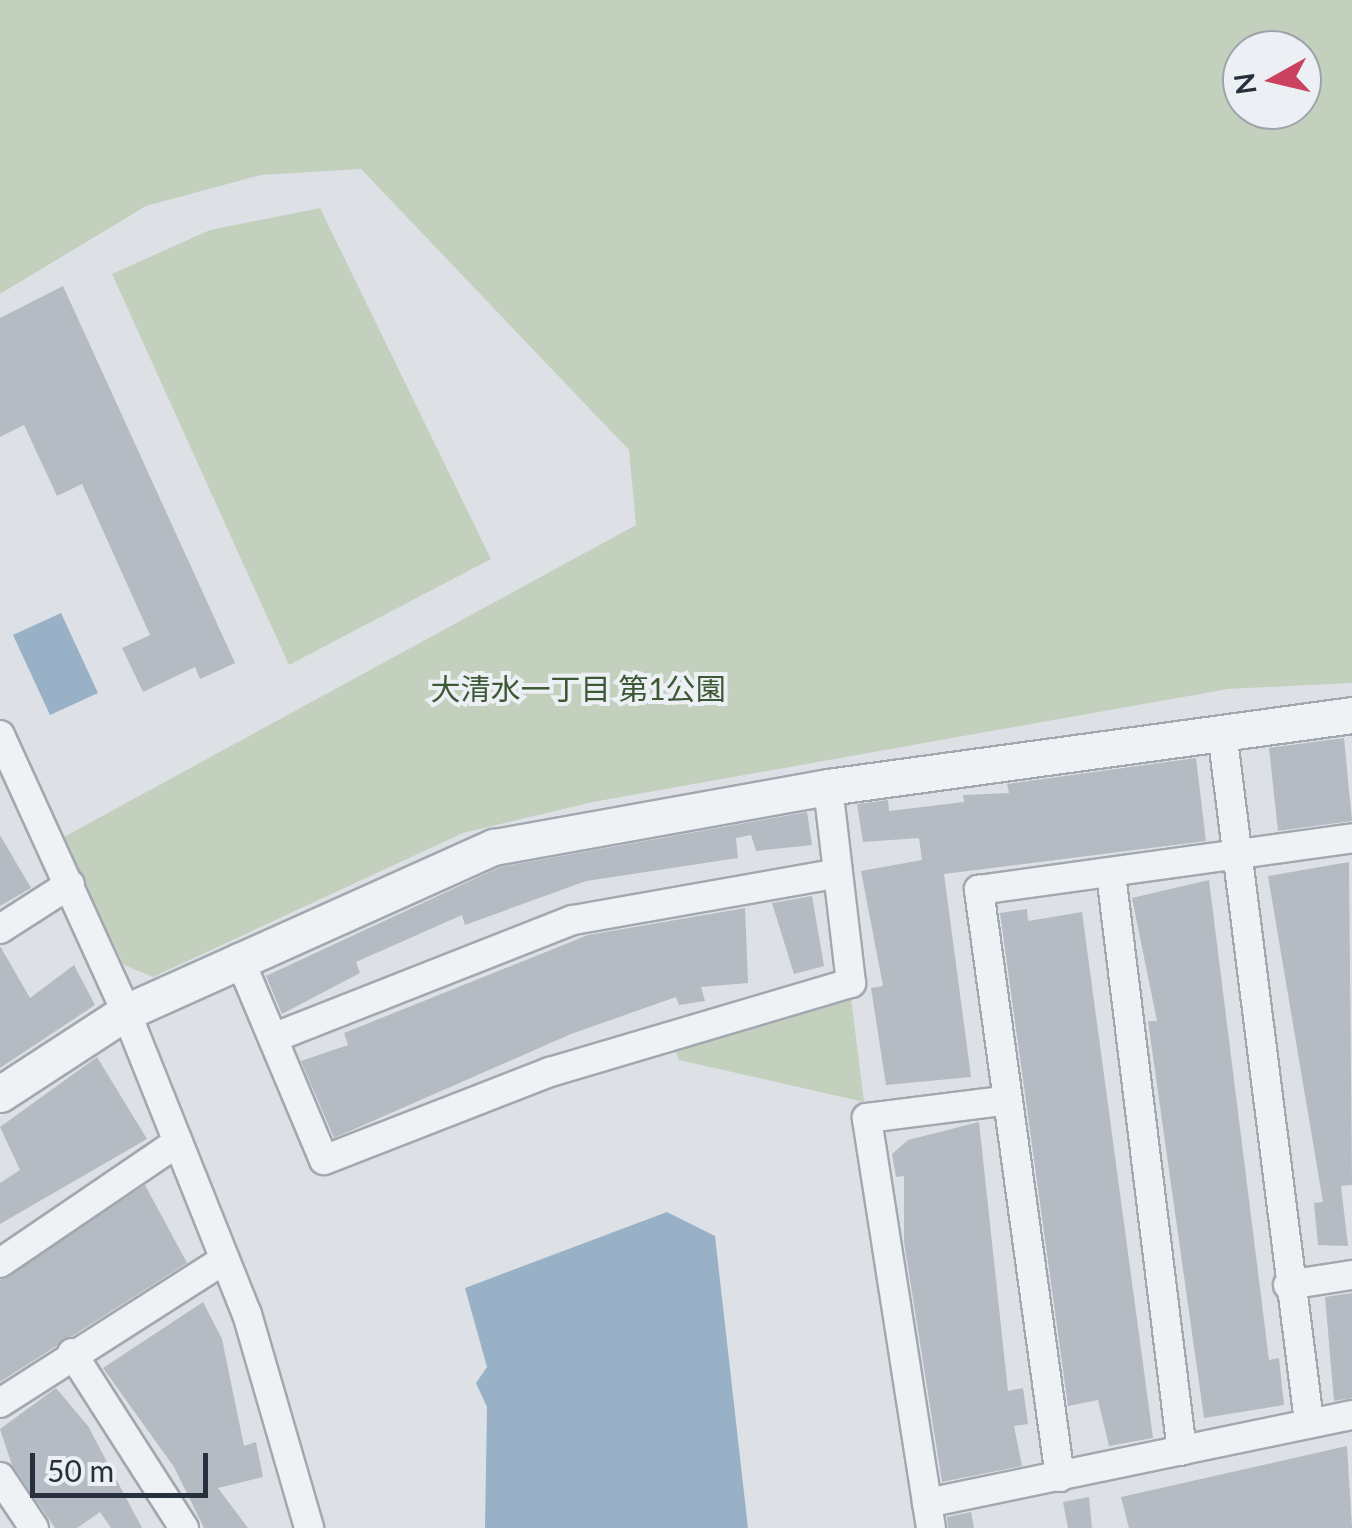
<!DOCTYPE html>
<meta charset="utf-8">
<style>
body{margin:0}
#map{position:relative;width:1352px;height:1528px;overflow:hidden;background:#dde1e6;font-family:Lato,"Noto Sans JP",sans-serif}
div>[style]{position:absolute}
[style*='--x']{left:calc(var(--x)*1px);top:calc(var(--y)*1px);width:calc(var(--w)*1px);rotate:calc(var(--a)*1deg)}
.green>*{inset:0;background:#c4d0be}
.water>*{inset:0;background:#98b1c6}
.building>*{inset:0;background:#b4bbc3}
.roads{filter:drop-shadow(2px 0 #a3a8b0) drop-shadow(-2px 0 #a3a8b0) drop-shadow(0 2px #a3a8b0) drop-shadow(0 -2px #a3a8b0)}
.minor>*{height:28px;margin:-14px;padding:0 14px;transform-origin:14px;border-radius:14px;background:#eff2f5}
.tertiary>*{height:35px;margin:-17.5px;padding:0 17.5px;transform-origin:17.5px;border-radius:17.5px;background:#eff2f5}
span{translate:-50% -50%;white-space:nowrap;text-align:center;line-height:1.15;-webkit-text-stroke:8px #ecf0f4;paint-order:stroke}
.park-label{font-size:30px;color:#3d5834}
.north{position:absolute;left:1222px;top:30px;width:100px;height:100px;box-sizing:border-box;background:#ecf0f4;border:2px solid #9da3ab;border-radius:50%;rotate:262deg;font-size:28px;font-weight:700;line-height:40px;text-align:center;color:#27303d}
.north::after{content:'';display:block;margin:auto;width:35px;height:45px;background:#cb4260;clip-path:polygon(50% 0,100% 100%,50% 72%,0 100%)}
.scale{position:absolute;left:30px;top:1453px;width:178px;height:45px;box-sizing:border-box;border:5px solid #27303d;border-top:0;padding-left:12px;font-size:30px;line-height:35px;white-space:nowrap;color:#27303d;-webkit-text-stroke:8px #ecf0f4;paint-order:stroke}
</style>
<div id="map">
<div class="green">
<i style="clip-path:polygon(evenodd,0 0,1352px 0,1352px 683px,1228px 689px,593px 802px,463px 833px,153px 977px,124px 965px,62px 838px,636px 525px,629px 450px,361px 169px,261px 175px,146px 206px,0 294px,0 0,1242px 50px,1302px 50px,1302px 110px,1242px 110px,1242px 50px)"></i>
<i style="clip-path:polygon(320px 208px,491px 559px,289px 665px,112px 274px,210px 230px)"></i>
<i style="clip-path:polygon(851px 998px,864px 1102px,679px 1060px,674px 1047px)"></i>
</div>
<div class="water">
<i style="clip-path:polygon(61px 613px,98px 693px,50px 715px,13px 635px)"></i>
<i style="clip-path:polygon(667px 1212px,715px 1236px,748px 1528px,485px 1528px,487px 1407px,476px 1383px,487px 1367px,465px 1288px)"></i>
</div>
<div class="building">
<i style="clip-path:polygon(63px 286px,235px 663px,200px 679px,195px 667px,143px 692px,122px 648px,150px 635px,82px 484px,57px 496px,24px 425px,0 437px,0 318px)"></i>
<i style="clip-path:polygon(1344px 738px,1352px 821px,1278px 831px,1269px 748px)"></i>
<i style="clip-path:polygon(1196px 758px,1206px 841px,944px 874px,971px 1077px,886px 1085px,871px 988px,883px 986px,861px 871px,922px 860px,919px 838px,863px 842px,857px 804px,888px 800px,889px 811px,964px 802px,963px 795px,1009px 793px,1007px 784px)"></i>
<i style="clip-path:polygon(807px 812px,812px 845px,756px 851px,751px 835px,736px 838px,738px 858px,586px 881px,465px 925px,462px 915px,356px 962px,360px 973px,282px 1014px,266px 976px,500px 867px)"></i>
<i style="clip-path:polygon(0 835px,31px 888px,0 906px)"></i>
<i style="clip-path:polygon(1349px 862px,1352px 1185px,1341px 1186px,1348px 1246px,1318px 1245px,1314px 1203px,1323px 1202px,1268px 876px)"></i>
<i style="clip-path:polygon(1209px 880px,1269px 1360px,1279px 1358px,1284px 1405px,1204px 1418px,1148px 1021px,1157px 1021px,1132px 898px)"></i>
<i style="clip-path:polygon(812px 896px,824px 966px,794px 974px,772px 903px)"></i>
<i style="clip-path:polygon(745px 908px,748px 983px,701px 987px,705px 1001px,679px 1005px,676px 997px,571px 1034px,334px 1138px,301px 1061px,348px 1045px,344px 1033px,588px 935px)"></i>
<i style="clip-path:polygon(1027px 909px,1028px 921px,1082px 912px,1153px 1438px,1109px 1446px,1098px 1400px,1068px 1406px,1000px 913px)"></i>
<i style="clip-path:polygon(0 946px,30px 998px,74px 965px,95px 1005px,0 1068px)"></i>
<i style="clip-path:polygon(97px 1057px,147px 1139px,0 1224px,0 1183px,20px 1170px,0 1127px)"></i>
<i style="clip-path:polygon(979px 1122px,1008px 1391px,1023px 1388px,1028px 1424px,1014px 1426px,1022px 1466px,942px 1482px,904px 1242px,904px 1176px,896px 1177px,892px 1154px,908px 1140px)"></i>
<i style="clip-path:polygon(145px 1185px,187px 1263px,0 1382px,0 1280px)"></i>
<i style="clip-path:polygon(1352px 1293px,1352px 1398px,1334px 1401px,1325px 1297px)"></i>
<i style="clip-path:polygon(203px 1302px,222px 1339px,244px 1446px,256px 1442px,263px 1477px,218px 1488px,248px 1528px,204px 1528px,174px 1467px,103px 1368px)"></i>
<i style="clip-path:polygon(56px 1388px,88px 1426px,142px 1528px,111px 1528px,100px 1512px,77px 1528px,55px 1528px,12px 1465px,0 1429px)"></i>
<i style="clip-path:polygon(1347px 1446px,1352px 1528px,1129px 1528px,1121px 1497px)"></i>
<i style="clip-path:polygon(1089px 1497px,1092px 1528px,1068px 1528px,1063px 1502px)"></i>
<i style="clip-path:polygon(971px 1512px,974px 1528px,948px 1528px,947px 1517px)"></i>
</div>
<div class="roads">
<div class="minor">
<i style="--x:1222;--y:732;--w:695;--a:82.81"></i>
<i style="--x:0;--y:735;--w:304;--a:65.5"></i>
<i style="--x:126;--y:1012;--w:325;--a:68.2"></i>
<i style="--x:247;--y:1314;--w:223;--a:73.8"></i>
<i style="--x:1111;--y:874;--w:581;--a:82.99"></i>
<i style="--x:0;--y:929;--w:83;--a:-32.7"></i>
<i style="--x:239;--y:958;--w:219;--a:67.2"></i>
<i style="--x:324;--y:1160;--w:243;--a:-21.3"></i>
<i style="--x:550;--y:1072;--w:314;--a:-16.5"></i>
<i style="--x:851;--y:983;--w:197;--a:-96.7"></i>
<i style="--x:273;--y:1038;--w:322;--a:-21.5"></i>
<i style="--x:573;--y:920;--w:266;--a:-10"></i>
<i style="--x:0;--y:1263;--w:215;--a:-34.2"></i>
<i style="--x:1288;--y:1285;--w:65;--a:-8.9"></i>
<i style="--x:72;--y:1353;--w:208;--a:57.4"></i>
<i style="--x:0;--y:1403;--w:266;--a:-32.6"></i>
<i style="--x:0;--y:1477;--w:61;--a:56.3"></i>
<i style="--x:1060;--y:1477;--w:593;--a:-97.86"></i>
<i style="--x:979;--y:890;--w:377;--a:-7.9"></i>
<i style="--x:927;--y:1503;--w:434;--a:-11.7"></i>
<i style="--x:931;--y:1528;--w:415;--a:-98.9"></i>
<i style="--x:867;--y:1118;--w:135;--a:-7.2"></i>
</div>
<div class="tertiary">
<i style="--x:0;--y:1094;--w:150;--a:-33.1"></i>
<i style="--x:126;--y:1012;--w:403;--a:-24.2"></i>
<i style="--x:494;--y:847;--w:339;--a:-10.2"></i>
<i style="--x:828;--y:787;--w:529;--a:-7.82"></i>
</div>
</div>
<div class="park-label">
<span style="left:578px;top:688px">大清水一丁目 第1公園</span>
</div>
<div class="north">N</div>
<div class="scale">50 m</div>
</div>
